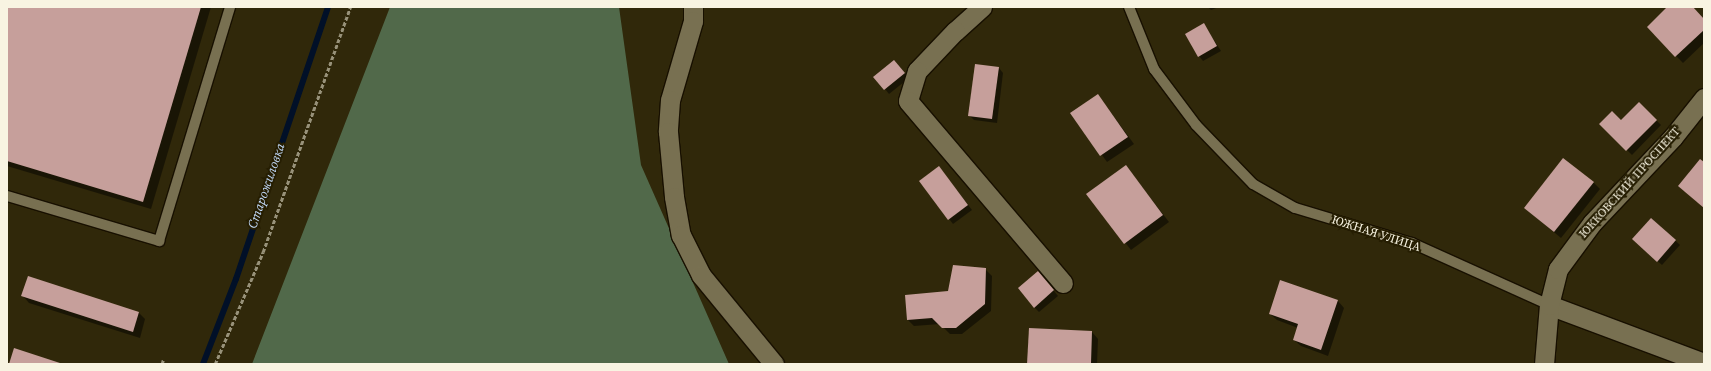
<!DOCTYPE html>
<meta charset="utf-8">
<style>
body{margin:0}
#map{position:relative;width:1711px;height:371px;overflow:hidden;background:#30280a;font-family:"Source Serif 4",serif}
div>[style]{position:absolute}
[style*='--x']{left:calc(var(--x)*1px);top:calc(var(--y)*1px);width:calc(var(--w)*1px);rotate:calc(var(--a)*1deg)}
.forest>*{inset:0;background:#51694a}
.shadow>*{inset:0;background:#0007}
.stream>*{height:6px;margin:-3px;padding:0 3px;transform-origin:3px;border-radius:3px;background:#011028}
.building>*{inset:0;background:#c69f9b}
.path>*{height:2.5px;margin-top:-1.25px;transform-origin:0;background:repeating-linear-gradient(90deg,#98927a 0 4px,transparent 0 6px)}
.roads{filter:drop-shadow(1px 0 #181000) drop-shadow(-1px 0 #181000) drop-shadow(0 1px #181000) drop-shadow(0 -1px #181000)}
.lane>*{height:10px;margin:-5px;padding:0 5px;transform-origin:5px;border-radius:5px;background:#787051}
.street>*{height:19px;margin:-9.5px;padding:0 9.5px;transform-origin:9.5px;border-radius:9.5px;background:#787051}
span{translate:-50% -50%;white-space:nowrap;text-align:center;line-height:1.15;-webkit-text-stroke:4px #261e02;paint-order:stroke}
.street-label{font-size:12px;color:#f8f4e2}
.water-label{font-size:13px;color:#c4dcfc;font-style:italic}
.frame{position:absolute;inset:0;border:8px solid #f8f4e2;pointer-events:none}
</style>
<div id="map">
<div class="forest">
<i style="clip-path:polygon(390px 7px,619px 7px,641px 165px,729px 364px,252px 364px)"></i>
</div>
<div class="shadow">
<i style="clip-path:polygon(7px 7px,211px 7px,151px 209px,7px 166px)"></i>
<i style="clip-path:polygon(1208px 7px,1219px 7px,1211px 10px)"></i>
<i style="clip-path:polygon(1669px 7px,1691px 7px,1704px 20px,1704px 43px,1683px 63px,1648px 27px)"></i>
<i style="clip-path:polygon(1204px 25px,1221px 51px,1203px 61px,1199px 56px)"></i>
<i style="clip-path:polygon(899px 66px,909px 78px,889px 94px,885px 89px)"></i>
<i style="clip-path:polygon(999px 68px,1003px 73px,997px 123px,974px 120px,969px 115px)"></i>
<i style="clip-path:polygon(1098px 95px,1134px 144px,1107px 162px,1072px 113px)"></i>
<i style="clip-path:polygon(1639px 103px,1661px 125px,1632px 155px,1601px 124px,1621px 122px)"></i>
<i style="clip-path:polygon(1126px 166px,1169px 222px,1131px 250px,1088px 195px)"></i>
<i style="clip-path:polygon(939px 167px,972px 210px,953px 224px,920px 181px)"></i>
<i style="clip-path:polygon(1593px 182px,1600px 189px,1561px 238px,1525px 208px)"></i>
<i style="clip-path:polygon(1652px 219px,1680px 245px,1662px 265px,1638px 244px)"></i>
<i style="clip-path:polygon(985px 269px,992px 276px,991px 311px,962px 334px,950px 334px,940px 324px,914px 326px,908px 320px)"></i>
<i style="clip-path:polygon(1043px 277px,1058px 296px,1039px 312px,1034px 307px)"></i>
<i style="clip-path:polygon(1281px 282px,1338px 301px,1344px 308px,1328px 356px,1301px 346px,1294px 340px,1298px 328px,1277px 320px,1270px 314px)"></i>
<i style="clip-path:polygon(23px 296px,139px 313px,145px 319px,140px 338px,29px 303px)"></i>
<i style="clip-path:polygon(1092px 332px,1098px 339px,1097px 364px,1028px 364px)"></i>
</div>
<div class="stream">
<i style="--x:203;--y:364;--w:91;--a:-68.8"></i>
<i style="--x:236;--y:279;--w:287;--a:-71.3"></i>
</div>
<div class="building">
<i style="clip-path:polygon(7px 7px,201px 7px,143px 202px,7px 161px)"></i>
<i style="clip-path:polygon(1667px 7px,1693px 7px,1704px 19px,1704px 30px,1675px 57px,1647px 27px)"></i>
<i style="clip-path:polygon(1204px 23px,1217px 46px,1198px 57px,1185px 34px)"></i>
<i style="clip-path:polygon(894px 60px,905px 73px,884px 90px,873px 77px)"></i>
<i style="clip-path:polygon(975px 64px,999px 67px,992px 119px,968px 116px)"></i>
<i style="clip-path:polygon(1098px 94px,1128px 137px,1100px 156px,1070px 113px)"></i>
<i style="clip-path:polygon(1639px 102px,1657px 120px,1626px 151px,1599px 124px,1612px 111px,1621px 120px)"></i>
<i style="clip-path:polygon(1563px 158px,1594px 182px,1554px 232px,1524px 208px)"></i>
<i style="clip-path:polygon(1700px 159px,1704px 162px,1704px 208px,1678px 186px)"></i>
<i style="clip-path:polygon(1126px 165px,1163px 215px,1124px 244px,1086px 194px)"></i>
<i style="clip-path:polygon(939px 166px,968px 205px,948px 220px,919px 181px)"></i>
<i style="clip-path:polygon(1651px 218px,1676px 240px,1657px 262px,1632px 239px)"></i>
<i style="clip-path:polygon(953px 265px,986px 268px,985px 304px,956px 328px,942px 328px,932px 318px,907px 320px,905px 295px,948px 291px)"></i>
<i style="clip-path:polygon(1038px 271px,1054px 290px,1034px 308px,1018px 288px)"></i>
<i style="clip-path:polygon(28px 276px,139px 312px,133px 332px,21px 296px)"></i>
<i style="clip-path:polygon(1280px 280px,1338px 300px,1321px 350px,1293px 340px,1298px 324px,1269px 314px)"></i>
<i style="clip-path:polygon(1029px 328px,1092px 331px,1091px 364px,1027px 364px)"></i>
<i style="clip-path:polygon(14px 348px,63px 364px,9px 364px)"></i>
</div>
<div class="path">
<i style="--x:162;--y:364;--w:4;--a:-76"></i>
<i style="--x:215;--y:364;--w:122;--a:-66.8"></i>
<i style="--x:263;--y:252;--w:260;--a:-70.4"></i>
</div>
<div class="roads">
<div class="lane">
<i style="--x:1129;--y:7;--w:67;--a:68"></i>
<i style="--x:1154;--y:69;--w:70;--a:53.1"></i>
<i style="--x:1196;--y:125;--w:82;--a:46"></i>
<i style="--x:1253;--y:184;--w:48;--a:29.7"></i>
<i style="--x:1295;--y:208;--w:122;--a:16.7"></i>
<i style="--x:1412;--y:243;--w:150;--a:24.3"></i>
<i style="--x:7;--y:196;--w:159;--a:16.5"></i>
<i style="--x:159;--y:241;--w:245;--a:-73.1"></i>
</div>
<div class="street">
<i style="--x:693;--y:7;--w:14;--a:90"></i>
<i style="--x:693;--y:21;--w:82;--a:106.2"></i>
<i style="--x:670;--y:100;--w:32;--a:94"></i>
<i style="--x:668;--y:132;--w:65;--a:84.7"></i>
<i style="--x:674;--y:197;--w:39;--a:80"></i>
<i style="--x:681;--y:235;--w:45;--a:63.4"></i>
<i style="--x:701;--y:275;--w:115;--a:50.6"></i>
<i style="--x:982;--y:7;--w:36;--a:138"></i>
<i style="--x:955;--y:31;--w:55;--a:133.5"></i>
<i style="--x:917;--y:71;--w:31;--a:107"></i>
<i style="--x:908;--y:101;--w:239;--a:49.6"></i>
<i style="--x:1549;--y:305;--w:165;--a:20.5"></i>
<i style="--x:1544;--y:364;--w:59;--a:-85.2"></i>
<i style="--x:1549;--y:305;--w:37;--a:-76"></i>
<i style="--x:1558;--y:269;--w:57;--a:-53.5"></i>
<i style="--x:1592;--y:223;--w:118;--a:-46.7"></i>
<i style="--x:1673;--y:137;--w:50;--a:-51.5"></i>
</div>
</div>
<div class="street-label">
<span style="left:1630px;top:183px;rotate:-48deg">ЮККОВСКИЙ ПРОСПЕКТ</span>
<span style="left:1376px;top:234px;rotate:18deg">ЮЖНАЯ УЛИЦА</span>
</div>
<div class="water-label">
<span style="left:267px;top:186px;rotate:-71deg">Старожиловка</span>
</div>
<div class="frame"></div>
</div>
